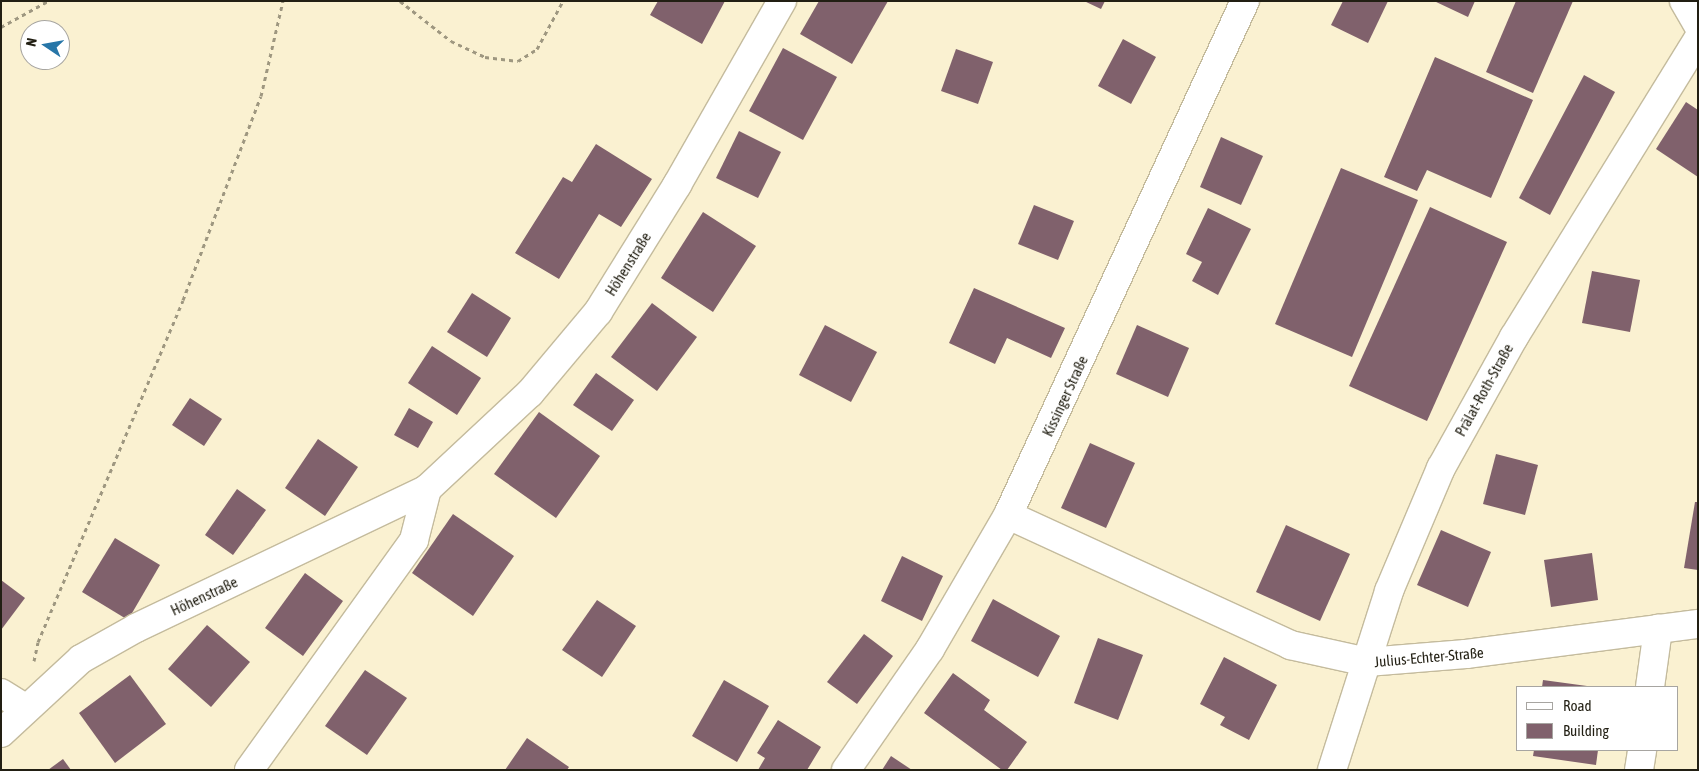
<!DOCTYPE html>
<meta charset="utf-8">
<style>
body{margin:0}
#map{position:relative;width:1699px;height:771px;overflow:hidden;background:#faf1d1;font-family:"Asap Condensed",sans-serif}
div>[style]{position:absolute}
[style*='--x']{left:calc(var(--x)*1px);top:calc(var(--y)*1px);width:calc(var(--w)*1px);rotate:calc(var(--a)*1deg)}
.building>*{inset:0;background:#80616c}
.path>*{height:3px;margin-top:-1.5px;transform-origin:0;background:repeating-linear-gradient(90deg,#9e9780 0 4px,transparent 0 8px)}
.roads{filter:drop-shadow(1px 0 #c4bb9d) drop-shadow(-1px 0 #c4bb9d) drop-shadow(0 1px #c4bb9d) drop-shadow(0 -1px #c4bb9d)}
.minor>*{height:28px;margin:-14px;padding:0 14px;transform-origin:14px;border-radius:14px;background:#fff}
.tertiary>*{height:28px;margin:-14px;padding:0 14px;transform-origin:14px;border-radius:14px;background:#fff}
span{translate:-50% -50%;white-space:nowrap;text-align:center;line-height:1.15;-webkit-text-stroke:5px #fff;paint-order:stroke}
.street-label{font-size:15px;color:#221f13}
.frame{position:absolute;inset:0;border:2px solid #221f13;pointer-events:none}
.legend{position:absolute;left:1516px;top:686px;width:162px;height:65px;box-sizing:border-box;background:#fff;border:1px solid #a7a5a1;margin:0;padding:6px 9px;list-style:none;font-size:15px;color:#221f13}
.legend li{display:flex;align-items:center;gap:10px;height:25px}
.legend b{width:25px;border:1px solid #a7a5a1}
.north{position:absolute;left:20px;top:20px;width:50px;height:50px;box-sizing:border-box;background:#fff;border:1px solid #a7a5a1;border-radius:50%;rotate:282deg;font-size:14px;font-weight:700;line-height:20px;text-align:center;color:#221f13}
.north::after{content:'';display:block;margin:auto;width:18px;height:22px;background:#2776a8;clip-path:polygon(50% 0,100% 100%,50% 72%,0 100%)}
</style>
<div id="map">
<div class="building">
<i style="clip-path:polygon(658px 1px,725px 1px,702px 44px,650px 15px)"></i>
<i style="clip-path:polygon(819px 1px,888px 1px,852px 64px,800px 34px)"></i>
<i style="clip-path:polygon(1084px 1px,1105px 1px,1101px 9px)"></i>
<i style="clip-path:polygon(1343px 1px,1388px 1px,1368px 43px,1331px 25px)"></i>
<i style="clip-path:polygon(1434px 1px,1475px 1px,1468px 17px)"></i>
<i style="clip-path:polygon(1516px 1px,1573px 1px,1533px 93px,1486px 72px)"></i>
<i style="clip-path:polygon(1123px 39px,1156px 57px,1131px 104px,1098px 86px)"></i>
<i style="clip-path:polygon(783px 48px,837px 77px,803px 140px,749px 111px)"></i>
<i style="clip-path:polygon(956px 49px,993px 62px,978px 104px,941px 91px)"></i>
<i style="clip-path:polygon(1435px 57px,1533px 100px,1491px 198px,1427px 170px,1417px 191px,1384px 177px)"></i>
<i style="clip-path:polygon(1584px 75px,1615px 92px,1550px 215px,1519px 198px)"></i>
<i style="clip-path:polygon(1686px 102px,1698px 110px,1698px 177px,1656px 149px)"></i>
<i style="clip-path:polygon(739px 131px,781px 152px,758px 198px,716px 178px)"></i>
<i style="clip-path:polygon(1221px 137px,1263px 156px,1241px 205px,1200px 187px)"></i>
<i style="clip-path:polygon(596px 144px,652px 179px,621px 227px,599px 214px,559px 279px,515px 253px,563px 177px,572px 182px)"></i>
<i style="clip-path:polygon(1341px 168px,1418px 200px,1352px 357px,1275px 324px)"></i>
<i style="clip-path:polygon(1034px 205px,1074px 221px,1058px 260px,1018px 244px)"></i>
<i style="clip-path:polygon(1430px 207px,1507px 242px,1427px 421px,1349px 386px)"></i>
<i style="clip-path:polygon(1208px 208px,1251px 229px,1218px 295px,1192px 281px,1202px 262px,1186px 254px)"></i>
<i style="clip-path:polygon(703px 212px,756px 246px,713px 312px,661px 278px)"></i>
<i style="clip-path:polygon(1592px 271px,1640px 280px,1630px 332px,1582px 323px)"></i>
<i style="clip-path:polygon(974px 288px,1065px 328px,1051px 358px,1007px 338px,995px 364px,949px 343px)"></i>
<i style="clip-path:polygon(472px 293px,511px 318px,487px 357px,447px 332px)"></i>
<i style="clip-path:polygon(652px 303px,697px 337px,657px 391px,611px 357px)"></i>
<i style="clip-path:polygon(825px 325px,877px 352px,851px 402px,799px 375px)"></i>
<i style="clip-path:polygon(1137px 325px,1189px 348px,1168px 397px,1116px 374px)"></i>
<i style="clip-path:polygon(432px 346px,481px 378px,457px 415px,408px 383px)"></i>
<i style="clip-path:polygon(596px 373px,634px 400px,612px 431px,573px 405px)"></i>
<i style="clip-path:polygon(190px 398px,222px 419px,204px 446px,172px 425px)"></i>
<i style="clip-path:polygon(409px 408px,433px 422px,418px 448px,394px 435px)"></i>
<i style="clip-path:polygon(539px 412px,600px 456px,556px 518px,494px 474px)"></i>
<i style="clip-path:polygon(318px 439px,358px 467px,325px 516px,285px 488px)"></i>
<i style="clip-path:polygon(1090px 443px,1135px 463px,1106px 528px,1061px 508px)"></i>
<i style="clip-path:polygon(1496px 454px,1538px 465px,1525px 515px,1483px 504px)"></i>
<i style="clip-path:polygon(237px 489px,266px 510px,233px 555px,205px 535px)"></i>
<i style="clip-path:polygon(1695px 502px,1698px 502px,1698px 570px,1684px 568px)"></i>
<i style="clip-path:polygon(453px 514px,514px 556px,473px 616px,412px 573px)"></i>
<i style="clip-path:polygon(1286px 525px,1350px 554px,1320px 621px,1256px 592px)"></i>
<i style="clip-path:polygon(1441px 530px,1491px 552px,1468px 607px,1417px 585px)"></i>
<i style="clip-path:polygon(115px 538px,160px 565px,128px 620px,82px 592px)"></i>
<i style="clip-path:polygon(1592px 553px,1598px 600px,1551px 607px,1544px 560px)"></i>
<i style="clip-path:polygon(902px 556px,943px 576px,922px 621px,881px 601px)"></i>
<i style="clip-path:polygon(305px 573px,343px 601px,303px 656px,265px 628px)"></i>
<i style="clip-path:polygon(1px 580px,25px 598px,1px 630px)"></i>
<i style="clip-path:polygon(993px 599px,1060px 636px,1038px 677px,971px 641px)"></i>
<i style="clip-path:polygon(597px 600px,636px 626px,602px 677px,562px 650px)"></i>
<i style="clip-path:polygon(207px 625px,250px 662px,211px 707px,168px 669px)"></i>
<i style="clip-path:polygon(864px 634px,893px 656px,857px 704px,827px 682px)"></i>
<i style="clip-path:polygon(1098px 638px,1143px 655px,1118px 720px,1074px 703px)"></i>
<i style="clip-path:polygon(1224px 657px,1277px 685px,1249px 740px,1220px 725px,1225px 717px,1200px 704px)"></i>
<i style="clip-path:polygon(365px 670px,407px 698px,367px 755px,325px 726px)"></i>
<i style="clip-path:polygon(953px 673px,990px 700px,984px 710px,1027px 742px,1007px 770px,1002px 770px,924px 713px)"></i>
<i style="clip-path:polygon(130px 675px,166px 724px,115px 763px,79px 713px)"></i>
<i style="clip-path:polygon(724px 680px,769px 706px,737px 762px,692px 736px)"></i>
<i style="clip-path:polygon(1543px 680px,1587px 686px,1587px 687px,1542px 687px)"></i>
<i style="clip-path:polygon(778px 720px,821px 747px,807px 770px,758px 770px,765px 758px,757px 753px)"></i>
<i style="clip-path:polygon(527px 738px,569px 767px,567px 770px,505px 770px)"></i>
<i style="clip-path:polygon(1534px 750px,1598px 750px,1596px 765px,1533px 756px)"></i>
<i style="clip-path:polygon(891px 756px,912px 770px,882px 770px)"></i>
<i style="clip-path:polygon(63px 759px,71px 770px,48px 770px)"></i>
</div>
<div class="path">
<i style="--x:400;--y:1;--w:65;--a:38.1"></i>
<i style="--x:451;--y:41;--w:38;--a:25"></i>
<i style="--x:485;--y:57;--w:33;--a:7"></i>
<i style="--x:518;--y:61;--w:22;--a:-32"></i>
<i style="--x:537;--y:49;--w:55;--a:-61.6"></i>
<i style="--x:1;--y:27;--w:54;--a:-29"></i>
<i style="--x:34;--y:661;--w:19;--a:-78"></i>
<i style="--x:38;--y:642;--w:371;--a:-67"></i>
<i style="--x:183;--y:300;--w:218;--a:-69.1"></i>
<i style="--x:261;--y:96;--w:98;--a:-77"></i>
</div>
<div class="roads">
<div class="minor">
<i style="--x:1684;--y:1;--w:28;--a:60"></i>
<i style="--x:1008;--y:515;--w:311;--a:24.7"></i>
<i style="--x:1290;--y:645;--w:79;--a:12.4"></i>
<i style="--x:1367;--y:662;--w:99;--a:-4.6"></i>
<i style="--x:1466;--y:654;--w:234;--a:-7.4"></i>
<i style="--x:1650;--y:687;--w:59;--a:-82.1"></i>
<i style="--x:1;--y:693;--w:28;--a:32"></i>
<i style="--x:1;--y:733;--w:109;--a:-42.8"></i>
<i style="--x:81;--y:659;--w:63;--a:-29.4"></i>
<i style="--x:136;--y:628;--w:322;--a:-25.5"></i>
<i style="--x:427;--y:489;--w:141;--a:-43"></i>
<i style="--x:530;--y:393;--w:106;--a:-50"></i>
<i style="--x:598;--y:312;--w:150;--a:-58.1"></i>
<i style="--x:677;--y:185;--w:212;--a:-60.3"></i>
<i style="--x:249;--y:770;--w:283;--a:-54.3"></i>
<i style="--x:414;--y:540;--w:53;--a:-75.7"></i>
<i style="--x:1332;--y:770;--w:188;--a:-72.3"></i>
<i style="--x:1389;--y:591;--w:134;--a:-67.1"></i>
<i style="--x:1441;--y:468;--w:150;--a:-60.9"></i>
<i style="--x:1514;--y:337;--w:350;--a:-58.3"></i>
<i style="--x:1639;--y:770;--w:20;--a:-81"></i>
</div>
<div class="tertiary">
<i style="--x:846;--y:770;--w:147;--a:-55.2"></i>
<i style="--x:930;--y:649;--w:155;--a:-59.8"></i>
<i style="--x:1008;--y:515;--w:566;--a:-65.25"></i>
</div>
</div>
<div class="street-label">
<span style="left:628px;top:264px;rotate:-58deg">Höhenstraße</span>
<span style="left:1484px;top:390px;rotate:-61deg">Prälat-Roth-Straße</span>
<span style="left:1065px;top:396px;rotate:-65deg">Kissinger Straße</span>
<span style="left:204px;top:596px;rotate:-25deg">Höhenstraße</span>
<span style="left:1429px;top:657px;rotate:-5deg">Julius-Echter-Straße</span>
</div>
<div class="frame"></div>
<ul class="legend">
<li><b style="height:6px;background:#fff"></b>Road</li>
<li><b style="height:14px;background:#80616c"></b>Building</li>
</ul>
<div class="north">N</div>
</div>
